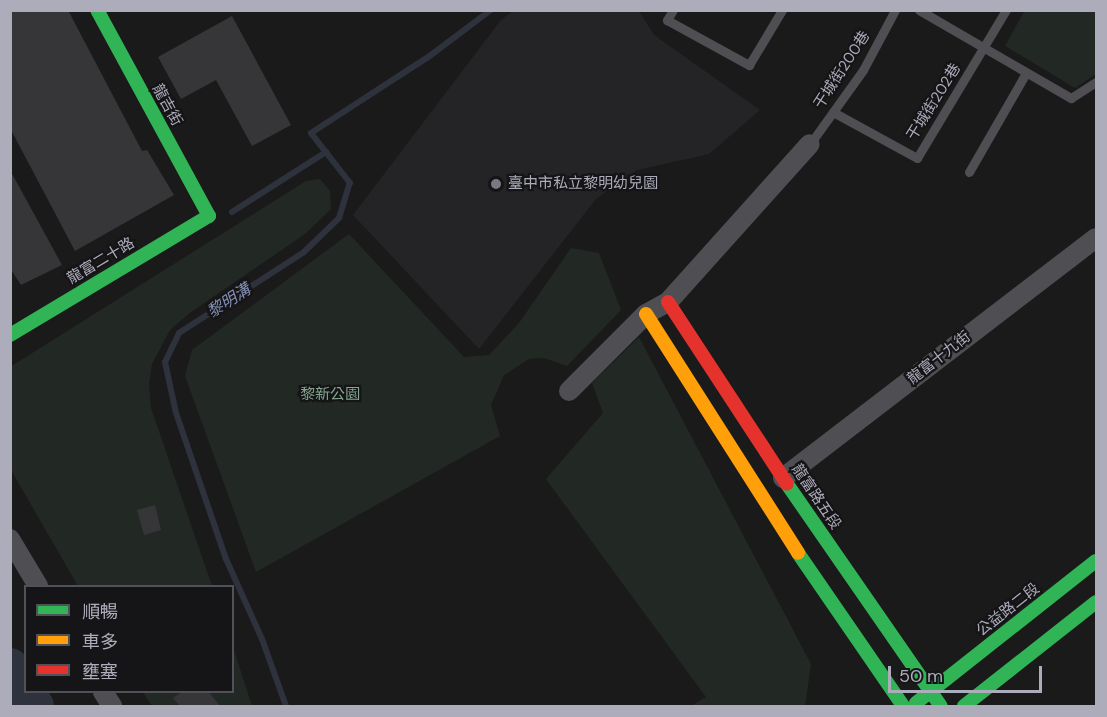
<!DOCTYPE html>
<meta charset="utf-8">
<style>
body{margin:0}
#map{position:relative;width:1107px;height:717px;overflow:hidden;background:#1a1a1a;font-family:"DM Sans","Noto Sans TC",sans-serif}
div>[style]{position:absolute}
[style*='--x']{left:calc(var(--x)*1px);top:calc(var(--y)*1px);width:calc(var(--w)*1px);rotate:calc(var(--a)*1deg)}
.built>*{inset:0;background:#242426}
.green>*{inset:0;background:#222924}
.stream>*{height:6px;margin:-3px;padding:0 3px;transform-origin:3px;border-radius:3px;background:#2d323c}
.river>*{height:38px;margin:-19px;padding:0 19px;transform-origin:19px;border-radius:19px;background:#2d323c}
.building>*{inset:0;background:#363638}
.lane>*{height:9px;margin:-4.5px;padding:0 4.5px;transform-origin:4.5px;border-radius:4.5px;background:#4e4e53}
.street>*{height:20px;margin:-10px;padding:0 10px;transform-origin:10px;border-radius:10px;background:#4e4e53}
.fast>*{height:14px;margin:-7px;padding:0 7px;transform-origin:7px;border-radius:7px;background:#30b455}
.slow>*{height:14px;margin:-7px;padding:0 7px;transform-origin:7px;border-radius:7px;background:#ff9f0a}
.jam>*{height:14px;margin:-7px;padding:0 7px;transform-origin:7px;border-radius:7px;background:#e5322d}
.dots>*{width:16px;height:16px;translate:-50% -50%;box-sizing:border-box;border:3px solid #151416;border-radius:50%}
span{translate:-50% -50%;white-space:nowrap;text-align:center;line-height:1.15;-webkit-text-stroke:4.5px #151416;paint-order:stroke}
.street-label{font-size:15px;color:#acacbb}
.poi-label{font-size:15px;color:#acacbb}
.left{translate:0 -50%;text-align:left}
.park-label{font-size:15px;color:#84a58f}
.water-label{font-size:16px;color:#8490b4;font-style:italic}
.frame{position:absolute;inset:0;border:12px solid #acacbb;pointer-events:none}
.legend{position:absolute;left:24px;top:585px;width:210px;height:108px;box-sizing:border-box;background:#151416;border:2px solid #515158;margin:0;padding:8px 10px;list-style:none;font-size:18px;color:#acacbb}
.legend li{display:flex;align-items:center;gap:12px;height:30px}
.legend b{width:30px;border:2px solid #515158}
.scale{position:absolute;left:888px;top:666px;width:154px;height:27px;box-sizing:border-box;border:3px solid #acacbb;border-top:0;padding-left:8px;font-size:18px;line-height:21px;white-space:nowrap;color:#acacbb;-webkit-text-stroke:4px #151416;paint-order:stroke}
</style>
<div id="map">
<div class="built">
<i style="clip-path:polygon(513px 11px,639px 11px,654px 35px,760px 110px,709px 154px,637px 170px,596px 199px,479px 349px,353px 215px,501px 20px)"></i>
</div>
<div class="green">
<i style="clip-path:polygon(1025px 10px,1096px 11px,1096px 74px,1075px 88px,1005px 46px)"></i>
<i style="clip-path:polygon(320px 179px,330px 191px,331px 209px,305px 234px,191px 312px,170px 330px,152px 364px,149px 384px,151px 408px,212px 586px,78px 586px,11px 470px,10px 367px,306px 181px)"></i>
<i style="clip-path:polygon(349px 234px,464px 357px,489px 355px,519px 323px,571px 248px,599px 253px,621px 310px,567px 366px,544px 358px,529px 359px,504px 375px,491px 405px,500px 436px,256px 572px,185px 376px,192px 350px)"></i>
<i style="clip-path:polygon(639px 337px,811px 664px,805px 706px,691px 706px,706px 697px,546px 479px,603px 413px,592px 383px)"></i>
<i style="clip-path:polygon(233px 647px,252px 706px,152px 706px,143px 692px,232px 692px)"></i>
</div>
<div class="stream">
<i style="--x:232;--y:212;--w:112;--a:-32.6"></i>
<i style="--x:286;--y:706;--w:71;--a:-109.7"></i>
<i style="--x:262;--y:639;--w:88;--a:-114.2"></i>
<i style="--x:226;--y:559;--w:154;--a:-108.9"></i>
<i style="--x:176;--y:413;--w:52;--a:-102.2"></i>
<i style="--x:165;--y:362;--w:32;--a:-64"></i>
<i style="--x:179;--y:333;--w:149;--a:-32.9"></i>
<i style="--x:304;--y:252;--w:49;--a:-44.2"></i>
<i style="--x:339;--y:218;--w:37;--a:-73"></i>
<i style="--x:350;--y:183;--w:63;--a:-128"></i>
<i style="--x:311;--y:133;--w:143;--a:-33"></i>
<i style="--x:431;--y:55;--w:75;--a:-36.9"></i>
</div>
<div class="river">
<i style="--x:10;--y:667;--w:46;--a:57.3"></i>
</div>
<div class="building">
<i style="clip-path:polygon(10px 10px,68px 10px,142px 151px,147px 150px,174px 195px,75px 251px,10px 128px)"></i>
<i style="clip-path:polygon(232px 16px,291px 125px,252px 146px,216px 80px,181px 99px,158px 57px)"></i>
<i style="clip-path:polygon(10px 170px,62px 265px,21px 285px,10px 268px)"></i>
<i style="clip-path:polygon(155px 505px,161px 530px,144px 535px,137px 510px)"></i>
<i style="clip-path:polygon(182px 692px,209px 692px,220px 706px,180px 706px,173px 698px)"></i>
</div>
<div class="lane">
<i style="--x:673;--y:10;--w:12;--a:121"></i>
<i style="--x:667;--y:20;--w:94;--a:28.8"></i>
<i style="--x:749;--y:65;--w:64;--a:-59"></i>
<i style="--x:919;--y:10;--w:176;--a:30.1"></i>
<i style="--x:1071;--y:98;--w:30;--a:-33"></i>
<i style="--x:833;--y:112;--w:96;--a:28.7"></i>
<i style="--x:917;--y:158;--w:173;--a:-59"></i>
<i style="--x:810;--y:144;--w:91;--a:-54.4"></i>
<i style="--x:863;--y:70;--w:68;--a:-61.9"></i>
<i style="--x:969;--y:172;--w:114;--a:-60.1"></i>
</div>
<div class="street">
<i style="--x:569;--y:391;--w:109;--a:-45"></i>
<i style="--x:646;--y:314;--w:25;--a:-29"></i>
<i style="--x:668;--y:302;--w:212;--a:-48.1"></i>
<i style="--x:783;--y:478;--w:394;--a:-37.5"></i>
<i style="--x:10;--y:539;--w:55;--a:59.2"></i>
<i style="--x:103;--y:692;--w:17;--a:57"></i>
</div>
<div class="fast">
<i style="--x:10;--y:335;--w:232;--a:-30.9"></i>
<i style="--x:209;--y:216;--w:234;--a:-118.5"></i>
<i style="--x:787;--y:484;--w:270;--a:55.3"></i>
<i style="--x:798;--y:553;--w:186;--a:55.5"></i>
<i style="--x:916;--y:703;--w:229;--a:-38.3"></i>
<i style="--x:964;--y:706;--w:168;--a:-38.2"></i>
</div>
<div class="slow">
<i style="--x:646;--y:314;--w:283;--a:57.5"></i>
</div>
<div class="jam">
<i style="--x:668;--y:302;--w:217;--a:56.8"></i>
</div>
<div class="dots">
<i style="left:496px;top:184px;background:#797983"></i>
</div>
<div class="street-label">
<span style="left:842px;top:70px;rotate:-57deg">干城街200巷</span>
<span style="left:934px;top:102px;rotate:-58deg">干城街202巷</span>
<span style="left:167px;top:105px;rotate:61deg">龍吉街</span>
<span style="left:101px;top:261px;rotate:-31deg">龍富二十路</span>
<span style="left:939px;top:358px;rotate:-38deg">龍富十九街</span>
<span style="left:816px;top:497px;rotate:56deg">龍富路五段</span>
<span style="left:1008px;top:610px;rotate:-38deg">公益路二段</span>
</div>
<div class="poi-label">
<span class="left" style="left:508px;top:184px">臺中市私立黎明幼兒園</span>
</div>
<div class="park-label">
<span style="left:330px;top:395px">黎新公園</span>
</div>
<div class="water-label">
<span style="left:229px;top:301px;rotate:-33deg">黎明溝</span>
</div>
<div class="frame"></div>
<ul class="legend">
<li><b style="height:8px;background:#30b455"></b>順暢</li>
<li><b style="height:8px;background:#ff9f0a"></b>車多</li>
<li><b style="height:8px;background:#e5322d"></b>壅塞</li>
</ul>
<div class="scale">50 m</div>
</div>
